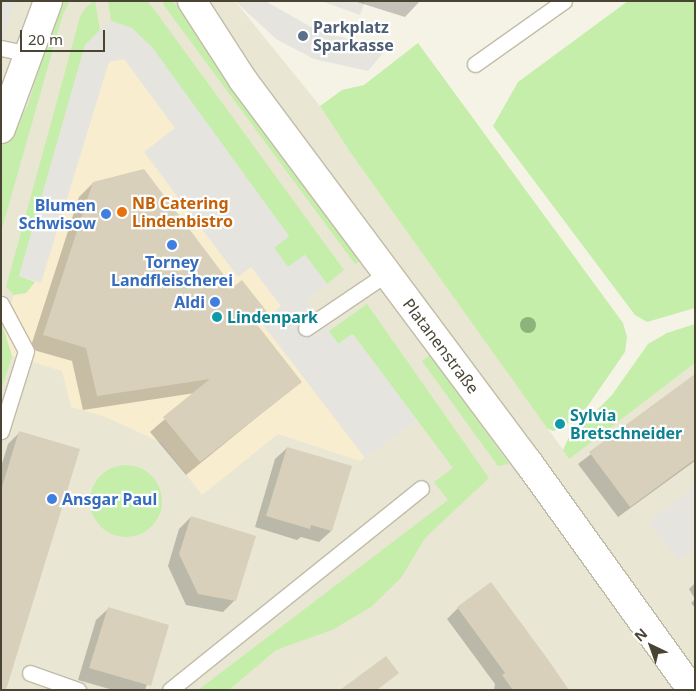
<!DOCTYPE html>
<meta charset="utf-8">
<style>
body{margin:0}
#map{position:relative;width:696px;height:691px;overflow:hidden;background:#f5f3e6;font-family:"Noto Sans",sans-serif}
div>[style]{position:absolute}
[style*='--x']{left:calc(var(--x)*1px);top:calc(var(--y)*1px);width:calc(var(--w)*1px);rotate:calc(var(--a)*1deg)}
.residential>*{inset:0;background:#e9e6d3}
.commercial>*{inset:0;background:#f9edcf}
.green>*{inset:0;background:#c5eeaa}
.round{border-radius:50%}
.parking>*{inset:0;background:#e5e4df}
.shadow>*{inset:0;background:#0003}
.building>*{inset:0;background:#d8d0ba}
.roads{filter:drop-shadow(1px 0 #c1bca7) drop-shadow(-1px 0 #c1bca7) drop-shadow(0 1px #c1bca7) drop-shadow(0 -1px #c1bca7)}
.service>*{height:15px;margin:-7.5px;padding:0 7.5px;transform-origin:7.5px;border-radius:7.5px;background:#fff}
.minor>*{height:28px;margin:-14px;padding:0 14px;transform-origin:14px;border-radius:14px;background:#fff}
.trees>*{width:16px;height:16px;margin:-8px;border-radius:50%;background:#8cb47a}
.dots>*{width:14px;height:14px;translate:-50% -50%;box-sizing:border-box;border:2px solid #fff;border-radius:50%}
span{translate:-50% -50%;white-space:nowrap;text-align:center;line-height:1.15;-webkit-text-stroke:4.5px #fff;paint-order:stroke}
.service-label{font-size:16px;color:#4e5e75;font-weight:700}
.left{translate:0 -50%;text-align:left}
.food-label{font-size:16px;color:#c56008;font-weight:700}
.shop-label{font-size:16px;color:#366cbe;font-weight:700}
.right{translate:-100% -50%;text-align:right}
.culture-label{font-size:16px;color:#0d838f;font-weight:700}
.street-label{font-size:16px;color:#494434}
.frame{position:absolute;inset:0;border:2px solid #494434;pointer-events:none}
.north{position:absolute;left:626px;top:621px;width:50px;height:50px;-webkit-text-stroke:4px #fff;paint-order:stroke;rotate:318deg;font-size:14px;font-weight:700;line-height:20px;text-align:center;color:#494434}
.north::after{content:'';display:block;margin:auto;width:18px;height:22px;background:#494434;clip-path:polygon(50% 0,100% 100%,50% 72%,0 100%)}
.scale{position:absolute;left:20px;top:30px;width:85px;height:22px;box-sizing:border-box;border:2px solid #494434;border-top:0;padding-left:6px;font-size:15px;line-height:18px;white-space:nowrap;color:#494434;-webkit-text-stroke:4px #fff;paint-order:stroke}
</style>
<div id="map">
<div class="residential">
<i style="clip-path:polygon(1px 1px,235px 1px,320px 106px,350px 152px,569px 458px,695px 363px,695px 690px,1px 690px)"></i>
</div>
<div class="commercial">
<i style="clip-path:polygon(111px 21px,274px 248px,305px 255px,327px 284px,306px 300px,338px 344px,417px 420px,360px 461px,278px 434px,202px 495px,162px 443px,103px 416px,71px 407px,62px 371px,12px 356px,3px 325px,14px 295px,26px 293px,35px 282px,19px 276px)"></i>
</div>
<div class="green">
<i style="clip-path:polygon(62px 1px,70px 1px,63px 14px,1px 232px,1px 147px,28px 105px,56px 11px)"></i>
<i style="clip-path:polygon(95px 1px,100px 30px,85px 45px,19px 276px,35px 282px,26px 293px,14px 295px,6px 287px,80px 17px,86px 7px)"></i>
<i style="clip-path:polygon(108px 1px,147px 1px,153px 8px,344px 270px,327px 284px,305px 255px,288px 267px,274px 248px,289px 236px,132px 28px,111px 21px)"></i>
<i style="clip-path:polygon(165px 1px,173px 1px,365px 257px,355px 264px,163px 4px)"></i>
<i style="clip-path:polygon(628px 1px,695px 1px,695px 308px,647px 322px,635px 315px,493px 126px,518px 82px)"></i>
<i style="clip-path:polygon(418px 43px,623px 323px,627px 337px,625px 352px,587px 407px,561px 429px,553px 431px,547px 428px,350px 152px,320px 106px,342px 90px,364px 85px)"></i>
<i style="clip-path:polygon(367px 304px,489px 478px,425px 538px,401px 578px,371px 607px,332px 630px,276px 650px,229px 690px,198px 690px,448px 500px,434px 482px,453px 468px,353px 334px,338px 344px,329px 331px)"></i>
<i style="clip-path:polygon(1px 322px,12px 356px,1px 390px)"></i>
<i style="clip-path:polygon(695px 324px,695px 363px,569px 459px,563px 450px,568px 439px,612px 395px,648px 344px,667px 333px)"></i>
<i style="clip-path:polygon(430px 355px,509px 464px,498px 466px,422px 361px)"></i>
<i class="round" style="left:90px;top:465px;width:72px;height:72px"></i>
</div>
<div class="parking">
<i style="clip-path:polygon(1px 1px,14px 1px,1px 47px)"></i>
<i style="clip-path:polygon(235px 1px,265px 1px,320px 32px,387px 48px,368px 71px,314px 59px,276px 39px)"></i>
<i style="clip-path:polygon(321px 1px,365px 1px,360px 15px)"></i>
<i style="clip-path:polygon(111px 21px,132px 28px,152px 47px,289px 236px,274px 248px,288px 267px,305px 255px,327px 284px,306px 300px,338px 344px,352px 334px,417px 420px,365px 458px,261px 322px,281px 306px,251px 267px,238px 277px,144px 152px,175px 128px,124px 59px,109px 62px,41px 283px,19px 276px,85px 45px)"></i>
<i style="clip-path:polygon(695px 486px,695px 547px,678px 560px,649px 522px)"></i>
</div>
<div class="shadow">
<i style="clip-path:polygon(354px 1px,420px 1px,405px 17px)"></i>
<i style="clip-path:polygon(93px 183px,266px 312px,255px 323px,300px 382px,186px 475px,150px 432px,195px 393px,83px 410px,72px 361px,30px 349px,79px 197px)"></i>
<i style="clip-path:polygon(695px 375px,695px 461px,618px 517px,578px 464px)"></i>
<i style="clip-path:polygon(20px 432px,1px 681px,1px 467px,8px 444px)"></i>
<i style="clip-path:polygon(287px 448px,331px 531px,319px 542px,301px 537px,297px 540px,255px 527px,275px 459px)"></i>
<i style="clip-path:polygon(191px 517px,235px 600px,223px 612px,186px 605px,168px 566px,179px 529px)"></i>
<i style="clip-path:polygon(695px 583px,695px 599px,689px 589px)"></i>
<i style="clip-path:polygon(695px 599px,695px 608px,691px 603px)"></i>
<i style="clip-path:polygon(458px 608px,568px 690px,494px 690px,495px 684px,447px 619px)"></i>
<i style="clip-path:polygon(108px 609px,167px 626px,145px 690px,113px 690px,78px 680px,96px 620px)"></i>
</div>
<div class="building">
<i style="clip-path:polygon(144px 169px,233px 287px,242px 280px,267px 312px,255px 322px,302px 382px,200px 462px,163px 417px,210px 379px,97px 396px,86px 348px,43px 335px,93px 182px)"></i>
<i style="clip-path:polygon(695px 374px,695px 459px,630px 507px,589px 452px)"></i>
<i style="clip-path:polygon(19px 431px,80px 449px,6px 690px,1px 689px,1px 490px)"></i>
<i style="clip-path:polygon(287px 447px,352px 466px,332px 531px,311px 525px,310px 529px,266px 516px)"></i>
<i style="clip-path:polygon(191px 516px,256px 536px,236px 601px,198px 594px,179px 554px)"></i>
<i style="clip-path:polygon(491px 582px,549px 661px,569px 690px,513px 690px,502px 675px,505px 673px,457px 607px)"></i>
<i style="clip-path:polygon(108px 607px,169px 625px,151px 686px,89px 668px)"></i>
<i style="clip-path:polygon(386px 656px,399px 673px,377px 690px,340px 690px)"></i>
</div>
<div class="roads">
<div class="service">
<i style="--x:1;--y:48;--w:29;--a:12"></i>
<i style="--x:475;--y:64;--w:109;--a:-35.3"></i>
<i style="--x:1;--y:304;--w:53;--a:62"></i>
<i style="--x:26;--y:351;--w:84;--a:107.4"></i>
<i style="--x:306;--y:328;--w:97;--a:-34"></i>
<i style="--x:30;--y:673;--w:51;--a:19.5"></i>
<i style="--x:170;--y:690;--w:322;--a:-38.8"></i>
</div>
<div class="minor">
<i style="--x:192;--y:1;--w:94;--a:57.2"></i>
<i style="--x:243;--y:80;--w:477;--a:53.3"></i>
<i style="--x:528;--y:462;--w:281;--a:54.3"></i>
<i style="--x:1;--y:129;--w:136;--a:-69.8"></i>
</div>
</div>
<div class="trees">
<i style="left:528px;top:325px"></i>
</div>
<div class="dots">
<i style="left:303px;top:36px;background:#5c6f8a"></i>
<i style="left:122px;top:212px;background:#e8710a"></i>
<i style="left:106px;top:214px;background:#3f7fe0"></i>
<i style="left:172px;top:245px;background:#3f7fe0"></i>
<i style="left:215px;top:302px;background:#3f7fe0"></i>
<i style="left:217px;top:317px;background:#0f9aa8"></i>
<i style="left:560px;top:424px;background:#0f9aa8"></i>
<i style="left:52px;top:499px;background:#3f7fe0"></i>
</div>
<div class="service-label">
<span class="left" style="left:313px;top:36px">Parkplatz<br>Sparkasse</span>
</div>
<div class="food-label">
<span class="left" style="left:132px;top:212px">NB Catering<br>Lindenbistro</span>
</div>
<div class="shop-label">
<span class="right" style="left:96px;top:214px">Blumen<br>Schwisow</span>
<span style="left:172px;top:271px">Torney<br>Landfleischerei</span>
<span class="right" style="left:205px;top:302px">Aldi</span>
<span class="left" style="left:62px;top:499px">Ansgar Paul</span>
</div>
<div class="culture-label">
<span class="left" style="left:227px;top:317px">Lindenpark</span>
<span class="left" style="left:570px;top:424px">Sylvia<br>Bretschneider</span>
</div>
<div class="street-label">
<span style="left:441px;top:346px;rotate:53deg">Platanenstraße</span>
</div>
<div class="frame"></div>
<div class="north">N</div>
<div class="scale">20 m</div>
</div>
